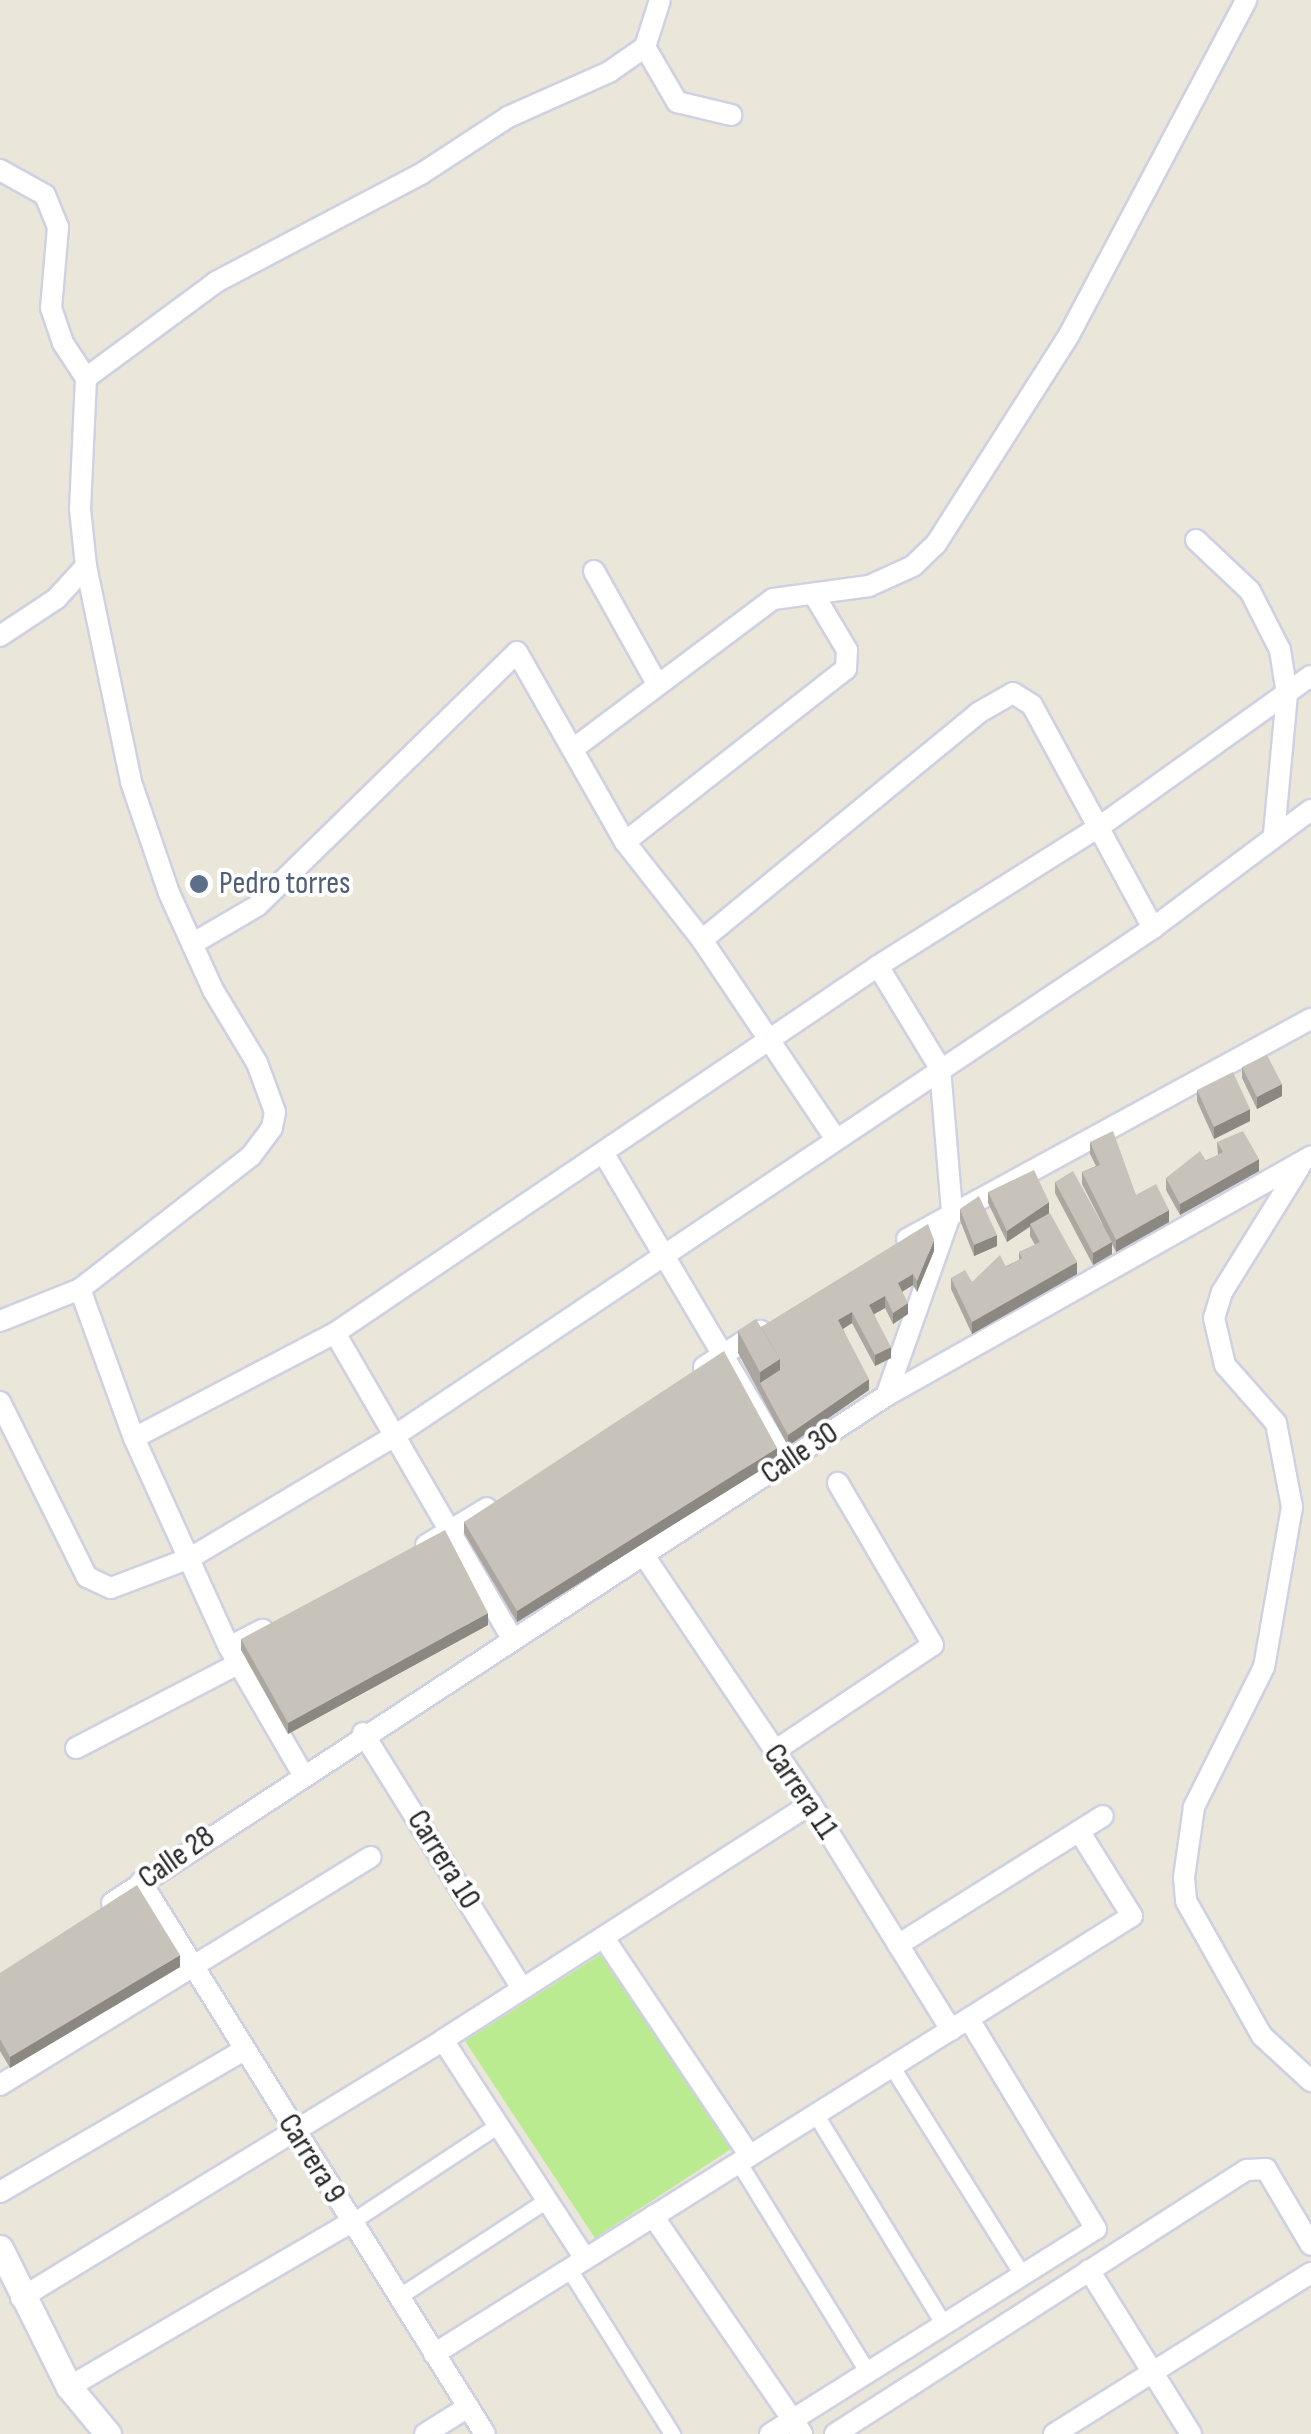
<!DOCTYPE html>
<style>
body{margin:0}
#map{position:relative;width:1311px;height:2434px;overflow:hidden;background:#ebe6da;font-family:"Sofia Sans Condensed",sans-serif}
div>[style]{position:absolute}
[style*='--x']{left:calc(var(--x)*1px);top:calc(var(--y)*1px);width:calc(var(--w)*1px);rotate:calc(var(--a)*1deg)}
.pitch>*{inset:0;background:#baeb90}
.roads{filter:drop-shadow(2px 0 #cfd1e2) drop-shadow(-2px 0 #cfd1e2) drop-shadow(0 2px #cfd1e2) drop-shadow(0 -2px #cfd1e2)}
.pedestrian>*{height:15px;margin:-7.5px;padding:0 7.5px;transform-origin:7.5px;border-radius:7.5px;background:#fff}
.minor>*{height:20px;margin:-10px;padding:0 10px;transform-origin:10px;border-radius:10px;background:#fff}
.tertiary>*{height:25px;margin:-12.5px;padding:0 12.5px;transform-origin:12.5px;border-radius:12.5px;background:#fff}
.wall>*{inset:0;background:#aba7a0}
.shaded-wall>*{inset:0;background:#8b8882}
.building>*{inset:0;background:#c7c2ba}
.dots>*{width:28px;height:28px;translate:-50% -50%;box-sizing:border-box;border:5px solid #fff;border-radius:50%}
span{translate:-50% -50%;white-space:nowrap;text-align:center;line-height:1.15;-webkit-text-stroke:8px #fff;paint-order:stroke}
.service-label{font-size:32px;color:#4e5e75}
.left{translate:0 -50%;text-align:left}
.street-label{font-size:32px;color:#292929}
</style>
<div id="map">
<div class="pitch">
<i style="clip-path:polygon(603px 1953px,731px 2149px,595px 2238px,465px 2041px)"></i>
</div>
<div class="roads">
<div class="pedestrian">
<i style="--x:892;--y:2067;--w:247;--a:57.9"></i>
<i style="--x:816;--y:2115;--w:246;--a:58.6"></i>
<i style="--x:739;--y:2163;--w:246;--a:58.4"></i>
<i style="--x:351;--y:2222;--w:176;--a:-33.4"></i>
<i style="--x:569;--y:2269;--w:195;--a:58"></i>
<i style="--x:398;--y:2297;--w:178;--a:-33.1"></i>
</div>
<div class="minor">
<i style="--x:645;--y:47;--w:64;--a:59.8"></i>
<i style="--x:677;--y:102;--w:56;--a:13.5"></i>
<i style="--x:0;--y:170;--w:51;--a:29.1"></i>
<i style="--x:45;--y:195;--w:35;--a:68"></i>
<i style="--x:58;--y:227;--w:81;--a:94.9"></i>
<i style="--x:51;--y:308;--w:37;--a:71"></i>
<i style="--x:63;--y:343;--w:42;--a:56.7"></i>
<i style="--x:86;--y:378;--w:131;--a:92.6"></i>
<i style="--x:80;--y:509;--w:57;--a:84"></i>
<i style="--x:86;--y:566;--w:221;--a:78.2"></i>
<i style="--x:131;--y:782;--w:117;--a:71.1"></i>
<i style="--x:169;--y:893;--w:107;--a:65.6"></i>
<i style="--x:213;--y:990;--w:85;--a:58.9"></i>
<i style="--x:257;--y:1063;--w:52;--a:69.8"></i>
<i style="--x:275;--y:1112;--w:16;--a:101"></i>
<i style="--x:272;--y:1128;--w:35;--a:127"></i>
<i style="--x:251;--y:1156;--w:217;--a:142.1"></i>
<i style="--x:80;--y:1289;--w:86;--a:158.2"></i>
<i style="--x:86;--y:378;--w:162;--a:-36.4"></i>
<i style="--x:216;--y:282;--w:232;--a:-27.8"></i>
<i style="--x:421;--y:174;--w:104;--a:-33.2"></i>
<i style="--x:508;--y:117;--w:111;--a:-24"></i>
<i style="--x:609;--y:72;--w:44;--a:-34.8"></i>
<i style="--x:645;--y:47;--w:49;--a:-72.3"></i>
<i style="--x:1196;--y:540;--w:74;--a:43.4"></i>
<i style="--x:1250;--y:591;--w:66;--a:63"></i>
<i style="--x:1280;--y:650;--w:45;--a:81"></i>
<i style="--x:1287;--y:694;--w:142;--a:95.3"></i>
<i style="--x:594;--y:571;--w:127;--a:60.8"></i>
<i style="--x:0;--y:636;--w:67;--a:-33.5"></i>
<i style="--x:56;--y:599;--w:45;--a:-47.7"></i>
<i style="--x:573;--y:749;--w:250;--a:-36.9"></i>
<i style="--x:773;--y:599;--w:97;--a:-7.7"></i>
<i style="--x:869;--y:586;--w:48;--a:-24.4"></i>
<i style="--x:913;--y:566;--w:32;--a:-44"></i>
<i style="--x:936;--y:544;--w:248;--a:-57.5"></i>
<i style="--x:1069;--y:335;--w:379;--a:-62.1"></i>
<i style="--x:625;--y:842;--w:281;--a:-38.1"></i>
<i style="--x:846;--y:669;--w:19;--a:-87"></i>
<i style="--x:847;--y:650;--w:61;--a:-120.8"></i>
<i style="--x:702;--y:940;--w:357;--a:-39.4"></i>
<i style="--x:978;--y:713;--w:40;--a:-29.7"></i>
<i style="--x:1013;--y:693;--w:22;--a:32"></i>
<i style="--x:1032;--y:705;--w:254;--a:61.5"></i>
<i style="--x:192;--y:944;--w:75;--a:-30.3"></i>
<i style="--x:257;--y:906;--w:363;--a:-44.3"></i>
<i style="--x:517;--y:652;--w:219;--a:60.4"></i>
<i style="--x:625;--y:842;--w:125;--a:51.8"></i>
<i style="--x:702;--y:940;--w:239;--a:56.1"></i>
<i style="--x:878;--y:966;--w:119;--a:58.7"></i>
<i style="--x:940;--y:1068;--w:143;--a:85.2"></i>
<i style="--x:952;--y:1210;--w:197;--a:109.5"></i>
<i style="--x:604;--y:1154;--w:359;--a:59.4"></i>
<i style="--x:1299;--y:1168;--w:146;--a:121.8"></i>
<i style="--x:1222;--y:1292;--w:27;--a:107"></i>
<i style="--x:1214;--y:1318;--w:48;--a:76.8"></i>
<i style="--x:1225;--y:1365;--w:77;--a:48.7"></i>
<i style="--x:1276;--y:1423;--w:86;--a:79.2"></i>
<i style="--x:1292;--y:1507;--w:162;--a:99.9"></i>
<i style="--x:1264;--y:1667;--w:157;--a:116.6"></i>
<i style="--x:1194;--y:1807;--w:71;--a:98.1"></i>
<i style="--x:1184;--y:1877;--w:24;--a:85"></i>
<i style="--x:1186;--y:1901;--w:155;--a:60.6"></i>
<i style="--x:1262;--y:2036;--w:67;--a:42.6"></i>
<i style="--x:907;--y:1239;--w:460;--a:-28.6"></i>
<i style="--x:80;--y:1289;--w:158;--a:70.1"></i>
<i style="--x:134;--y:1438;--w:230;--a:65.6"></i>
<i style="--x:229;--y:1647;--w:146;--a:59.9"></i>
<i style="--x:335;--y:1333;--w:355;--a:59.9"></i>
<i style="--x:704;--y:1367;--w:67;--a:-32.7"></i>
<i style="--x:0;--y:1402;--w:195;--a:63.6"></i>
<i style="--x:87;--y:1577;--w:26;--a:25"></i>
<i style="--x:111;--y:1588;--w:85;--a:-20.8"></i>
<i style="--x:190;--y:1558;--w:236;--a:-30.8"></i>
<i style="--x:393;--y:1437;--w:915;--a:-33.81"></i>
<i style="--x:1153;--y:928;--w:197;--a:-36.8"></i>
<i style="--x:134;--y:1438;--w:227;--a:-27.6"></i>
<i style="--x:335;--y:1333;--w:655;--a:-34.05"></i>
<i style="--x:878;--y:966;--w:261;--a:-32.2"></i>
<i style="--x:1099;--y:827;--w:260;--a:-35.5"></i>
<i style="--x:426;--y:1545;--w:71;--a:-31.2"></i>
<i style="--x:645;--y:1557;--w:298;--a:56.1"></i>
<i style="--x:811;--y:1804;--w:266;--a:58.2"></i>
<i style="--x:229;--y:1647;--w:38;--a:-27"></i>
<i style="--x:363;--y:1733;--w:301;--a:58.1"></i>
<i style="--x:76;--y:1748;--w:182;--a:-27.4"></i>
<i style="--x:773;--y:1752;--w:192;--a:-33.8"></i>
<i style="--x:933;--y:1645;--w:188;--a:-120.4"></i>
<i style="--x:141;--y:1882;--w:650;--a:58.07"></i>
<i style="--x:112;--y:1903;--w:925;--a:-33.23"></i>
<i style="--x:886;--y:1396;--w:488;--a:-29.4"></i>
<i style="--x:604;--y:1938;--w:262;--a:56.2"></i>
<i style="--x:898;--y:1945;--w:242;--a:-32.2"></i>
<i style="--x:443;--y:2040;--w:261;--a:57"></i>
<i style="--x:0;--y:2085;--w:435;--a:-31.6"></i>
<i style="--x:0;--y:2192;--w:280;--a:-30.2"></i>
<i style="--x:653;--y:2216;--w:264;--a:55.6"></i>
<i style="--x:1089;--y:2270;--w:193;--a:58.1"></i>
<i style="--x:21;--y:2298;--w:495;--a:-31.4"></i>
<i style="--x:443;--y:2040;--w:437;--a:-32.7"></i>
<i style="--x:434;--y:2354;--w:824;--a:-32.11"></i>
<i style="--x:1132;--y:1916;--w:100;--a:-121.9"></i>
<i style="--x:69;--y:2387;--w:327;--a:-30.3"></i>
<i style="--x:425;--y:2434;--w:51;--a:-32.1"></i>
<i style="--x:770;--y:2434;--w:385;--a:-32.2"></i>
<i style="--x:1096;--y:2229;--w:245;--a:-121.2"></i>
<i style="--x:835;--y:2434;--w:489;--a:-32.7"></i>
<i style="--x:1247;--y:2170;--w:19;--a:-3"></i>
<i style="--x:1266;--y:2169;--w:88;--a:59.4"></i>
<i style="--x:1054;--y:2434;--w:303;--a:-32.1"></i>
</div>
<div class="tertiary">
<i style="--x:0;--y:2248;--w:155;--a:63.6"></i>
<i style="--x:69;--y:2387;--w:61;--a:50.3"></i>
</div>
</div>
<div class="wall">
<i style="clip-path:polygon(1242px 1067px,1282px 1096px,1257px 1109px,1242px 1078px)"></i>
<i style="clip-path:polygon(1197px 1090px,1250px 1121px,1214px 1139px,1197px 1101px)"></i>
<i style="clip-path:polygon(1090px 1142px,1136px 1195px,1169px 1222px,1116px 1252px,1112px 1244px,1112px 1254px,1093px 1265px,1055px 1193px,1055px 1182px,1103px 1225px,1082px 1184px,1082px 1172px,1096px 1166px,1090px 1154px)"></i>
<i style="clip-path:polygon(1217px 1142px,1259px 1171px,1180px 1215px,1166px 1190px,1166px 1178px,1218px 1155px)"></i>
<i style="clip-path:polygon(988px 1192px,1049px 1213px,1077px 1274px,972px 1334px,951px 1289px,951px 1278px,972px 1282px,1019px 1260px,1019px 1252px,1035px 1245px,1030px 1236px,1030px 1227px,1007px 1242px,988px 1203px)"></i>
<i style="clip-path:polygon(960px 1209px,997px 1246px,974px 1256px,960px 1220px)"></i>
<i style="clip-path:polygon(934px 1251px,917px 1292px,913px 1285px,902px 1292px,908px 1314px,893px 1324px,885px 1308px,874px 1314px,891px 1358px,875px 1366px,852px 1323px,843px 1329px,869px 1390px,788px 1446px,738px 1353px,738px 1331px,761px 1327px)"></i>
<i style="clip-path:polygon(777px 1460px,517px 1622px,464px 1533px,464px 1522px)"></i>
<i style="clip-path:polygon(488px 1625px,288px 1734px,241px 1650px,241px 1639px)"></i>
<i style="clip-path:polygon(180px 1967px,10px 2068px,0 2051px,0 1973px)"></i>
</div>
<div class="shaded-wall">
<i style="clip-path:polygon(1282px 1084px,1282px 1096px,1257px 1109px,1257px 1097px)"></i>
<i style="clip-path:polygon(1250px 1109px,1250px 1121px,1214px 1139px,1214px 1127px)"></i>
<i style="clip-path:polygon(1259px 1159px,1259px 1171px,1180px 1215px,1180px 1204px)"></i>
<i style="clip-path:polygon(1049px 1202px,1049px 1213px,1007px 1242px,1007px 1231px)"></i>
<i style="clip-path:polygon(1169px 1210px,1169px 1222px,1116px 1252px,1116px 1240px)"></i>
<i style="clip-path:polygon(997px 1235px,997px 1246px,974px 1256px,974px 1245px)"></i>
<i style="clip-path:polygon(934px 1240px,934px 1251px,917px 1292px,917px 1281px)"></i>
<i style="clip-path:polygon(1112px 1242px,1112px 1254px,1093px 1265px,1093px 1253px)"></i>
<i style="clip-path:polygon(1077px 1262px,1077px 1274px,972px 1334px,972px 1322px)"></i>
<i style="clip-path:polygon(913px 1274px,913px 1285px,898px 1294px,898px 1283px)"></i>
<i style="clip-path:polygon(885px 1296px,885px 1308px,869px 1317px,869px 1305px)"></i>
<i style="clip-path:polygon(908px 1303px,908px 1314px,893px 1324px,893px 1313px)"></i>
<i style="clip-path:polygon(852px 1312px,852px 1323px,838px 1332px,838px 1320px)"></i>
<i style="clip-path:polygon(891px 1347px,891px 1358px,875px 1366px,875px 1355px)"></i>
<i style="clip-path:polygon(780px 1359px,780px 1382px,760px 1383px,760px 1372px)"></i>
<i style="clip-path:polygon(869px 1379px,869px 1390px,788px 1446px,788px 1435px)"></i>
<i style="clip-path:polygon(777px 1448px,777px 1460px,517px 1622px,517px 1611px)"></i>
<i style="clip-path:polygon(488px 1613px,488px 1625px,288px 1734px,288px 1723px)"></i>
<i style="clip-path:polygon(180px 1955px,180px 1967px,10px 2068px,10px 2057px)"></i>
</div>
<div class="building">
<i style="clip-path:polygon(1267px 1055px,1282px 1084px,1257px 1097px,1242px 1067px)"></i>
<i style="clip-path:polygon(1233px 1072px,1250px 1109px,1214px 1127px,1197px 1090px)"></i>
<i style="clip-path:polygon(1113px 1131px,1136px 1195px,1156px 1184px,1169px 1210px,1116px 1240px,1082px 1172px,1100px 1165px,1090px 1142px)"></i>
<i style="clip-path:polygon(1243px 1131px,1259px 1159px,1180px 1204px,1166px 1178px,1200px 1151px,1206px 1161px,1223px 1152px,1217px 1142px)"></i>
<i style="clip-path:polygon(1034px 1170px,1049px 1202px,1007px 1231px,988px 1192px)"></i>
<i style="clip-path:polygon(1073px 1171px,1112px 1242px,1093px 1253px,1055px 1182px)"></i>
<i style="clip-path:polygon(979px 1196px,997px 1235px,974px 1245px,960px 1209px)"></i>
<i style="clip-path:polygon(1050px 1213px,1077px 1262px,972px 1322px,951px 1278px,965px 1270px,972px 1282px,1000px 1255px,1006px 1267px,1022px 1258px,1019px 1252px,1040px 1242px,1030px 1224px)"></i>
<i style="clip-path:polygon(928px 1224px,934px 1240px,917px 1281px,913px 1274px,898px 1283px,908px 1303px,893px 1313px,885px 1296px,869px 1305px,891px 1347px,875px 1355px,852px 1312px,838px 1320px,869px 1379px,788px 1435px,760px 1383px,780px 1370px,780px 1359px,761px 1327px)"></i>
<i style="clip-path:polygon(756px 1319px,780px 1359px,760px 1372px,738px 1331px)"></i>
<i style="clip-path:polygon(724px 1351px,777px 1448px,517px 1611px,464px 1522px)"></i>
<i style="clip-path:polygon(445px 1530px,488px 1613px,288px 1723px,241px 1639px)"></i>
<i style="clip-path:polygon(137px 1885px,180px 1955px,10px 2057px,0 2039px,0 1973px)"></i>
</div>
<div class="dots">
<i style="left:199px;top:884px;background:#5c6f8a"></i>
</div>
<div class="service-label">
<span class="left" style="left:219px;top:884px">Pedro torres</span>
</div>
<div class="street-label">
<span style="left:800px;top:1454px;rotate:-34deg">Calle 30</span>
<span style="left:800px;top:1792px;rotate:56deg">Carrera 11</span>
<span style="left:177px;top:1858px;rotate:-35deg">Calle 28</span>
<span style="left:443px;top:1860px;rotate:58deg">Carrera 10</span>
<span style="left:311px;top:2159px;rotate:58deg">Carrera 9</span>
</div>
</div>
